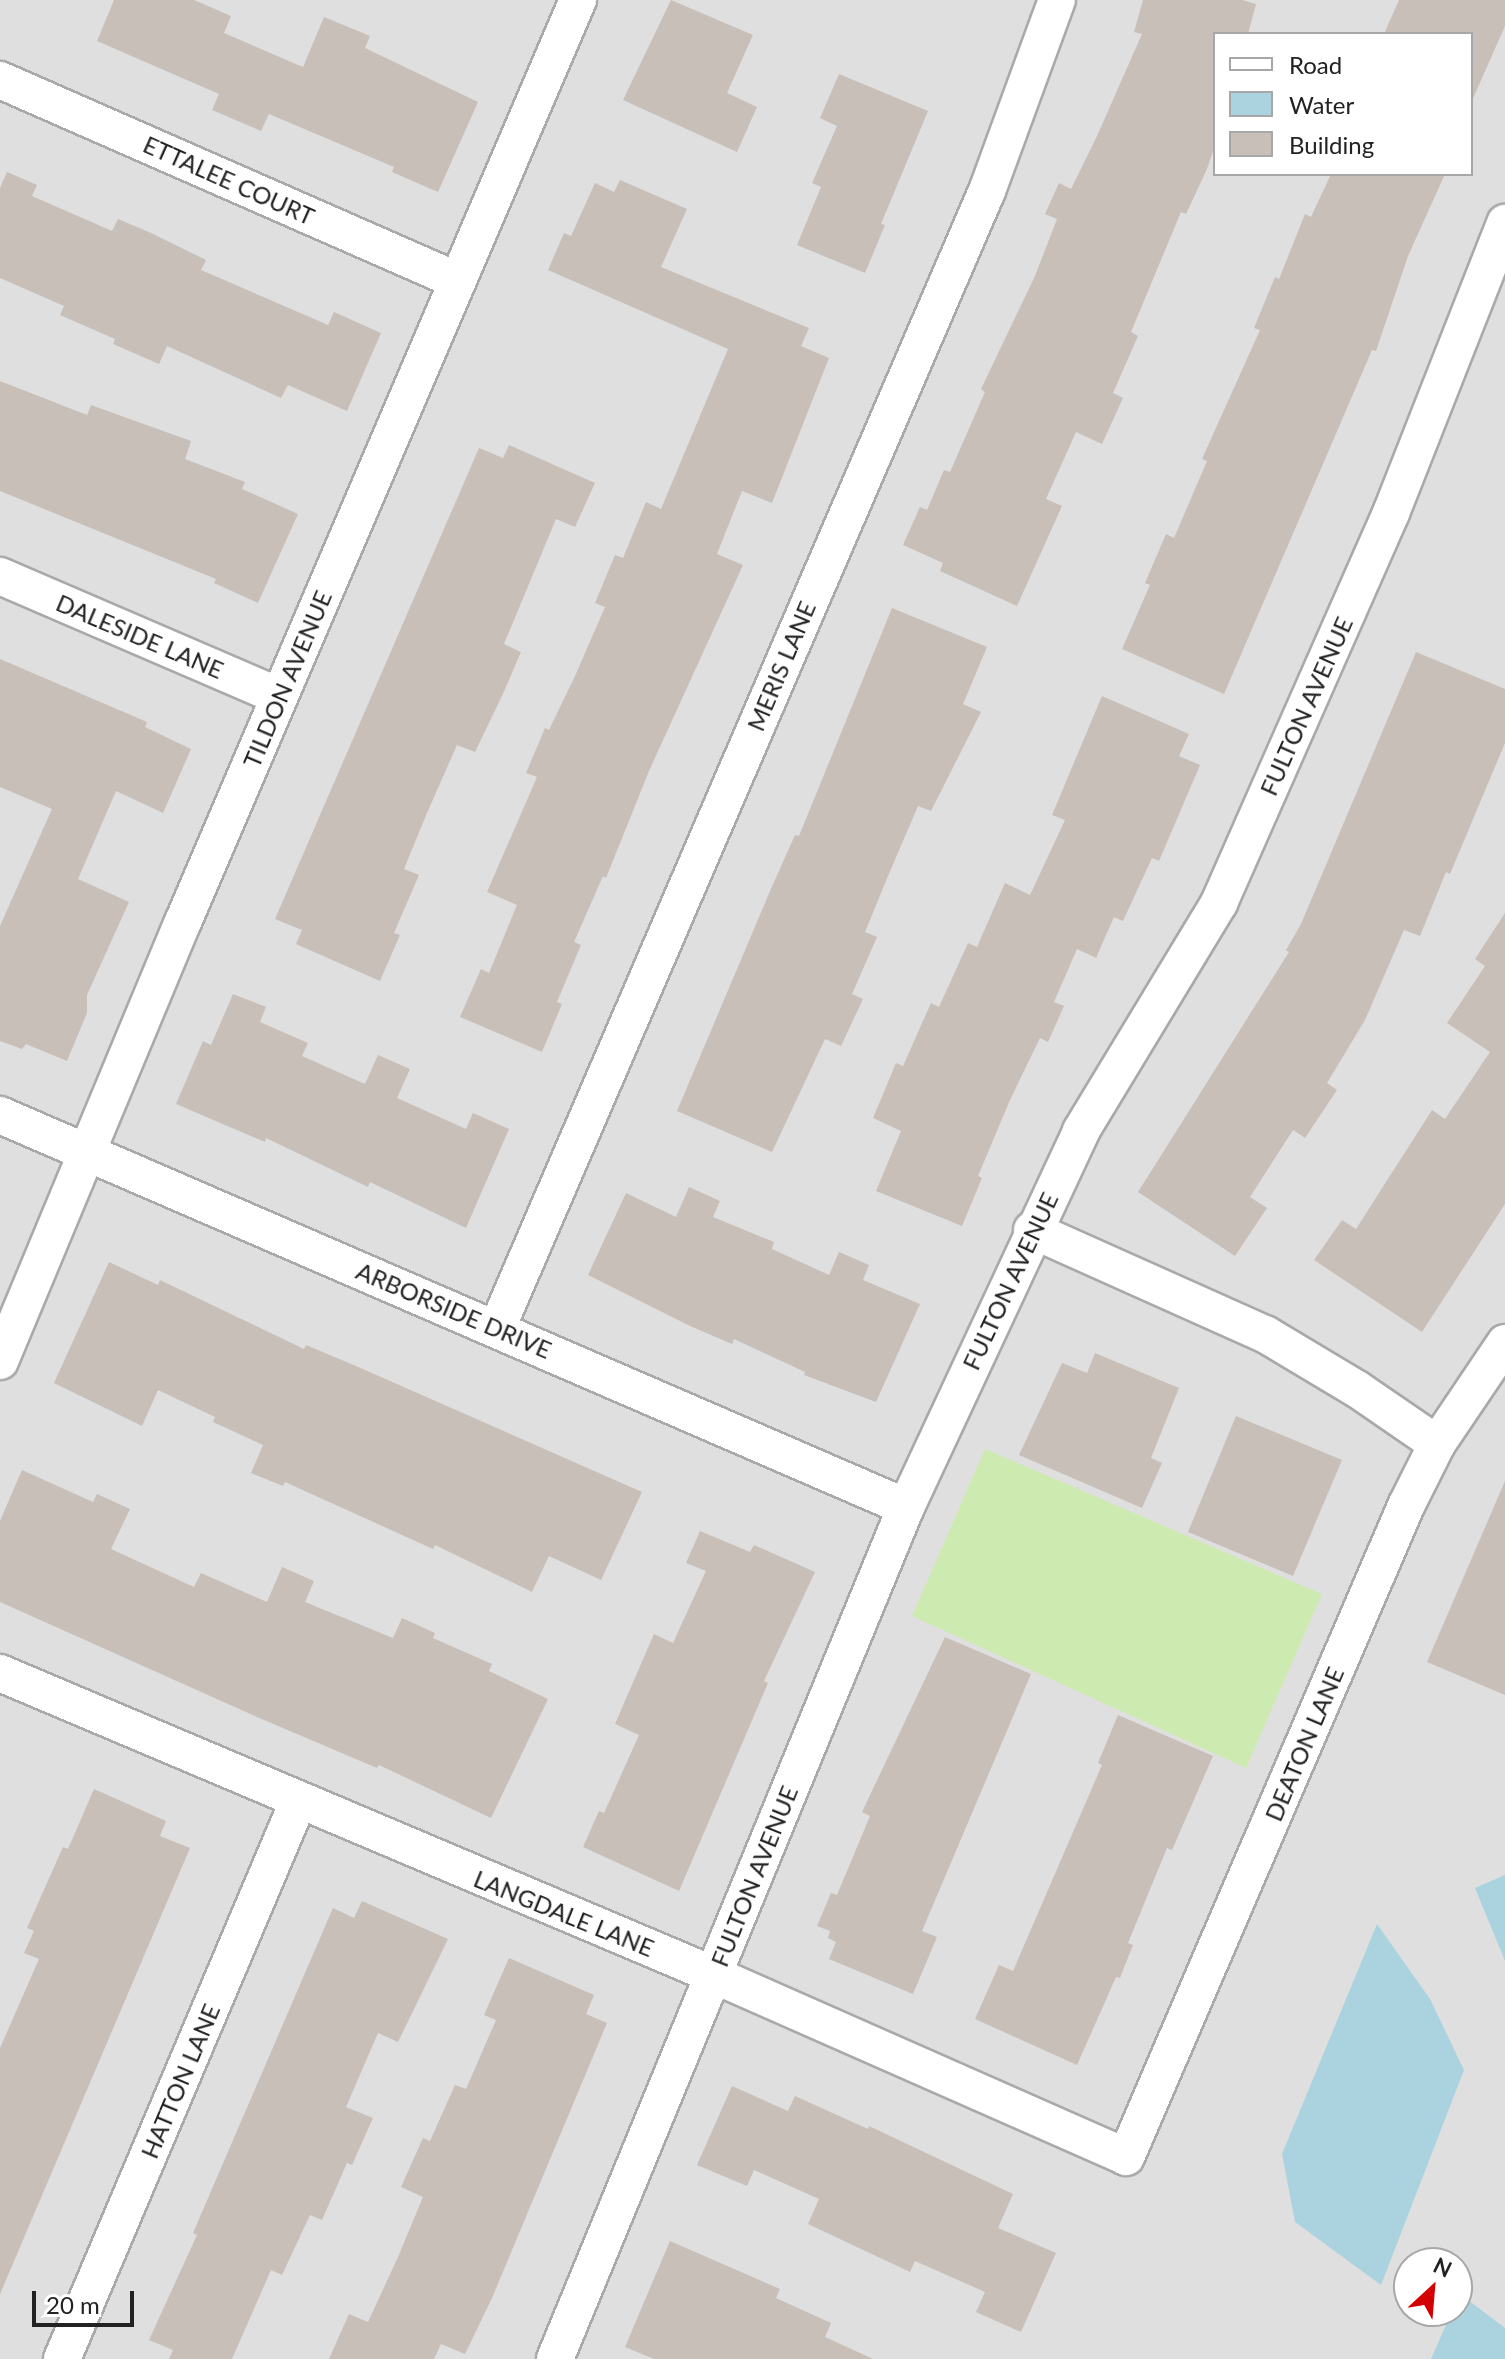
<!DOCTYPE html>
<style>
body{margin:0}
#map{position:relative;width:1505px;height:2359px;overflow:hidden;background:#f2efe9;font-family:Lato,sans-serif}
div>[style]{position:absolute}
[style*='--x']{left:calc(var(--x)*1px);top:calc(var(--y)*1px);width:calc(var(--w)*1px);rotate:calc(var(--a)*1deg)}
.residential>*{inset:0;background:#e0dfdf}
.grass>*{inset:0;background:#cdebb0}
.water>*{inset:0;background:#aad3df}
.building>*{inset:0;background:#c7bfb8}
.roads{filter:drop-shadow(2px 0 #a9a9a9) drop-shadow(-2px 0 #a9a9a9) drop-shadow(0 2px #a9a9a9) drop-shadow(0 -2px #a9a9a9)}
.minor>*{height:36px;margin:-18px;padding:0 18px;transform-origin:18px;border-radius:18px;background:#fff}
span{translate:-50% -50%;white-space:nowrap;text-align:center;line-height:1.15;-webkit-text-stroke:6px #fff;paint-order:stroke}
.street-label{font-size:24px;color:#222}
.legend{position:absolute;left:1213px;top:32px;width:260px;height:144px;box-sizing:border-box;background:#fff;border:2px solid #a7a7a7;margin:0;padding:10px 14px;list-style:none;font-size:24px;color:#222}
.legend li{display:flex;align-items:center;gap:16px;height:40px}
.legend b{width:40px;border:2px solid #a7a7a7}
.north{position:absolute;left:1393px;top:2247px;width:80px;height:80px;box-sizing:border-box;background:#fff;border:2px solid #a7a7a7;border-radius:50%;rotate:26deg;font-size:22px;font-weight:700;line-height:32px;text-align:center;color:#222}
.north::after{content:'';display:block;margin:auto;width:28px;height:36px;background:#d40000;clip-path:polygon(50% 0,100% 100%,50% 72%,0 100%)}
.scale{position:absolute;left:32px;top:2291px;width:102px;height:36px;box-sizing:border-box;border:4px solid #222;border-top:0;padding-left:10px;font-size:24px;line-height:28px;white-space:nowrap;color:#222;-webkit-text-stroke:6px #fff;paint-order:stroke}
</style>
<div id="map">
<div class="residential">
<i style="clip-path:polygon(evenodd,0 0,1505px 0,1505px 2359px,0 2359px,0 0,1215px 34px,1471px 34px,1471px 174px,1215px 174px,1215px 34px,0 0,1409px 2263px,1457px 2263px,1457px 2311px,1409px 2311px,1409px 2263px)"></i>
</div>
<div class="grass">
<i style="clip-path:polygon(985px 1449px,1322px 1594px,1246px 1768px,912px 1616px)"></i>
</div>
<div class="water">
<i style="clip-path:polygon(1505px 1875px,1505px 1961px,1475px 1888px)"></i>
<i style="clip-path:polygon(1377px 1924px,1430px 1999px,1464px 2070px,1381px 2285px,1295px 2222px,1282px 2154px)"></i>
<i style="clip-path:polygon(1460px 2294px,1505px 2328px,1505px 2359px,1431px 2359px,1452px 2311px,1457px 2311px)"></i>
</div>
<div class="building">
<i style="clip-path:polygon(114px 0,194px 0,231px 16px,224px 33px,303px 67px,324px 17px,370px 36px,365px 48px,478px 102px,438px 192px,392px 172px,394px 167px,269px 114px,261px 131px,212px 110px,219px 94px,97px 41px)"></i>
<i style="clip-path:polygon(671px 0,753px 35px,727px 93px,757px 107px,737px 152px,623px 100px)"></i>
<i style="clip-path:polygon(1143px 0,1242px 0,1256px 4px,1248px 34px,1215px 34px,1215px 145px,1207px 169px,1186px 214px,1181px 212px,1131px 332px,1138px 336px,1113px 393px,1123px 398px,1102px 444px,1076px 432px,1046px 499px,1062px 506px,1017px 606px,940px 571px,943px 563px,903px 545px,920px 507px,927px 510px,944px 470px,950px 472px,985px 392px,981px 389px,1035px 276px,1057px 219px,1045px 214px,1059px 183px,1071px 189px,1097px 136px,1142px 34px,1134px 32px)"></i>
<i style="clip-path:polygon(1399px 0,1505px 0,1505px 26px,1471px 103px,1471px 34px,1384px 34px)"></i>
<i style="clip-path:polygon(839px 74px,928px 111px,881px 224px,885px 225px,865px 273px,797px 245px,821px 187px,812px 183px,837px 126px,820px 118px)"></i>
<i style="clip-path:polygon(7px 172px,37px 185px,32px 196px,112px 231px,118px 219px,151px 233px,206px 260px,201px 270px,328px 325px,334px 312px,381px 333px,347px 411px,288px 385px,281px 398px,167px 346px,159px 364px,113px 344px,115px 339px,60px 315px,64px 306px,0 278px,0 188px)"></i>
<i style="clip-path:polygon(1331px 174px,1445px 174px,1408px 256px,1376px 351px,1372px 350px,1224px 694px,1122px 649px,1150px 585px,1145px 583px,1166px 534px,1174px 538px,1207px 461px,1202px 459px,1260px 330px,1254px 328px,1275px 277px,1279px 279px,1305px 214px,1311px 217px)"></i>
<i style="clip-path:polygon(620px 180px,687px 209px,661px 267px,809px 328px,801px 346px,829px 358px,772px 503px,742px 491px,717px 554px,743px 565px,649px 771px,606px 878px,603px 876px,574px 942px,581px 945px,557px 1002px,562px 1004px,542px 1052px,460px 1017px,481px 969px,489px 973px,517px 905px,487px 892px,537px 777px,526px 773px,545px 728px,549px 730px,575px 676px,605px 607px,595px 603px,615px 555px,623px 558px,646px 502px,661px 509px,728px 349px,548px 270px,564px 233px,571px 236px,595px 183px,614px 192px)"></i>
<i style="clip-path:polygon(0 381px,87px 415px,91px 405px,191px 441px,185px 459px,245px 482px,242px 489px,298px 514px,258px 603px,214px 583px,216px 579px,0 491px)"></i>
<i style="clip-path:polygon(509px 445px,595px 483px,575px 527px,556px 519px,504px 644px,521px 652px,502px 696px,475px 752px,457px 745px,427px 813px,404px 869px,419px 875px,394px 933px,400px 935px,380px 981px,296px 944px,302px 930px,275px 919px,479px 448px,503px 458px)"></i>
<i style="clip-path:polygon(892px 608px,987px 647px,963px 704px,981px 712px,931px 811px,918px 806px,888px 876px,865px 932px,877px 937px,852px 994px,863px 999px,841px 1046px,825px 1039px,772px 1152px,677px 1111px,770px 891px,795px 835px,799px 836px)"></i>
<i style="clip-path:polygon(1416px 652px,1505px 689px,1505px 743px,1450px 874px,1446px 872px,1420px 936px,1404px 930px,1365px 1020px,1327px 1083px,1337px 1090px,1305px 1138px,1293px 1130px,1250px 1197px,1267px 1208px,1235px 1256px,1138px 1192px,1289px 952px,1286px 950px,1301px 924px)"></i>
<i style="clip-path:polygon(0 659px,147px 722px,145px 727px,191px 749px,163px 813px,116px 791px,78px 879px,129px 902px,87px 995px,87px 1013px,67px 1061px,26px 1044px,22px 1049px,0 1041px,0 926px,52px 809px,0 787px)"></i>
<i style="clip-path:polygon(1102px 696px,1189px 734px,1179px 756px,1200px 765px,1159px 861px,1152px 858px,1123px 921px,1114px 917px,1096px 958px,1077px 949px,1054px 1002px,1064px 1006px,1048px 1042px,1040px 1038px,1010px 1100px,978px 1176px,982px 1178px,962px 1226px,876px 1191px,901px 1131px,873px 1118px,896px 1063px,903px 1066px,931px 1003px,939px 1007px,968px 943px,977px 947px,1005px 883px,1030px 895px,1065px 820px,1052px 815px)"></i>
<i style="clip-path:polygon(1505px 913px,1505px 1204px,1422px 1332px,1314px 1260px,1342px 1220px,1356px 1229px,1432px 1110px,1445px 1119px,1490px 1052px,1447px 1023px,1485px 966px,1475px 959px)"></i>
<i style="clip-path:polygon(233px 994px,266px 1007px,260px 1022px,308px 1043px,302px 1056px,365px 1084px,378px 1055px,410px 1069px,397px 1098px,466px 1129px,473px 1113px,509px 1129px,466px 1228px,370px 1182px,368px 1187px,266px 1138px,265px 1142px,176px 1104px,203px 1041px,211px 1045px)"></i>
<i style="clip-path:polygon(689px 1187px,720px 1201px,713px 1217px,774px 1242px,772px 1249px,829px 1275px,839px 1252px,869px 1265px,863px 1280px,920px 1304px,876px 1402px,804px 1375px,805px 1372px,734px 1339px,732px 1344px,690px 1326px,588px 1275px,626px 1193px,676px 1217px)"></i>
<i style="clip-path:polygon(109px 1262px,158px 1285px,160px 1280px,304px 1349px,306px 1345px,356px 1366px,642px 1492px,601px 1580px,549px 1556px,532px 1592px,435px 1545px,433px 1549px,285px 1482px,283px 1486px,251px 1473px,263px 1445px,213px 1422px,215px 1417px,158px 1390px,142px 1426px,54px 1383px)"></i>
<i style="clip-path:polygon(1095px 1353px,1179px 1388px,1151px 1458px,1162px 1463px,1142px 1508px,1019px 1455px,1062px 1363px,1087px 1373px)"></i>
<i style="clip-path:polygon(1236px 1416px,1342px 1460px,1293px 1576px,1188px 1532px)"></i>
<i style="clip-path:polygon(22px 1470px,93px 1502px,97px 1494px,130px 1509px,111px 1549px,194px 1587px,201px 1573px,267px 1602px,282px 1567px,314px 1581px,305px 1602px,393px 1638px,402px 1618px,435px 1633px,433px 1638px,492px 1664px,489px 1671px,548px 1699px,491px 1818px,379px 1765px,377px 1768px,257px 1717px,0 1602px,0 1521px)"></i>
<i style="clip-path:polygon(1505px 1481px,1505px 1695px,1427px 1662px)"></i>
<i style="clip-path:polygon(700px 1531px,750px 1552px,754px 1545px,815px 1572px,764px 1681px,768px 1683px,679px 1891px,583px 1847px,599px 1811px,604px 1813px,639px 1735px,615px 1724px,654px 1634px,673px 1643px,706px 1571px,686px 1563px)"></i>
<i style="clip-path:polygon(945px 1637px,1031px 1674px,922px 1931px,937px 1937px,913px 1994px,829px 1959px,836px 1942px,828px 1938px,830px 1931px,817px 1926px,831px 1893px,837px 1895px,870px 1816px,862px 1812px)"></i>
<i style="clip-path:polygon(1118px 1715px,1213px 1756px,1172px 1850px,1167px 1848px,1128px 1943px,1133px 1945px,1120px 1978px,1116px 1977px,1077px 2065px,975px 2019px,999px 1965px,1013px 1971px,1102px 1765px,1098px 1763px)"></i>
<i style="clip-path:polygon(94px 1789px,166px 1821px,160px 1836px,190px 1848px,0 2294px,0 2048px,39px 1959px,24px 1953px,34px 1931px,27px 1928px,63px 1847px,68px 1849px)"></i>
<i style="clip-path:polygon(362px 1901px,448px 1939px,398px 2042px,378px 2033px,346px 2107px,373px 2118px,352px 2165px,347px 2163px,322px 2220px,310px 2215px,282px 2275px,271px 2270px,232px 2359px,169px 2359px,173px 2350px,149px 2340px,197px 2235px,193px 2233px,333px 1908px,354px 1918px)"></i>
<i style="clip-path:polygon(509px 1958px,594px 1995px,586px 2014px,607px 2023px,492px 2298px,465px 2354px,441px 2344px,434px 2359px,329px 2359px,349px 2314px,368px 2322px,398px 2257px,423px 2197px,401px 2187px,423px 2138px,430px 2141px,455px 2085px,466px 2089px,496px 2020px,484px 2015px)"></i>
<i style="clip-path:polygon(732px 2086px,788px 2111px,795px 2096px,868px 2129px,869px 2126px,1013px 2194px,998px 2228px,1056px 2253px,1021px 2332px,976px 2312px,985px 2292px,915px 2261px,910px 2272px,808px 2224px,819px 2199px,754px 2170px,747px 2186px,697px 2165px)"></i>
<i style="clip-path:polygon(670px 2241px,780px 2289px,776px 2298px,831px 2323px,825px 2337px,873px 2359px,654px 2359px,625px 2347px)"></i>
</div>
<div class="roads">
<div class="minor">
<i style="--x:0;--y:80;--w:500;--a:23.69"></i>
<i style="--x:0;--y:576;--w:304;--a:23.3"></i>
<i style="--x:0;--y:1115;--w:987;--a:23.4"></i>
<i style="--x:1032;--y:1230;--w:255;--a:24.1"></i>
<i style="--x:1265;--y:1334;--w:107;--a:30.9"></i>
<i style="--x:1357;--y:1389;--w:97;--a:34.5"></i>
<i style="--x:497;--y:1328;--w:1238;--a:-66.69"></i>
<i style="--x:987;--y:191;--w:203;--a:-69.9"></i>
<i style="--x:0;--y:1361;--w:476;--a:-67.4"></i>
<i style="--x:183;--y:922;--w:1003;--a:-66.81"></i>
<i style="--x:0;--y:1673;--w:775;--a:22.93"></i>
<i style="--x:714;--y:1975;--w:450;--a:23.8"></i>
<i style="--x:1126;--y:2157;--w:709;--a:-66.73"></i>
<i style="--x:1406;--y:1506;--w:69;--a:-63.4"></i>
<i style="--x:1437;--y:1444;--w:122;--a:-56"></i>
<i style="--x:62;--y:2359;--w:605;--a:-67.04"></i>
<i style="--x:555;--y:2359;--w:921;--a:-67.61"></i>
<i style="--x:906;--y:1507;--w:415;--a:-65"></i>
<i style="--x:1081;--y:1131;--w:267;--a:-58.8"></i>
<i style="--x:1219;--y:903;--w:426;--a:-66.2"></i>
<i style="--x:1391;--y:513;--w:312;--a:-68.5"></i>
</div>
</div>
<div class="street-label">
<span style="left:229px;top:180px;rotate:24deg">ETTALEE COURT</span>
<span style="left:140px;top:636px;rotate:23deg">DALESIDE LANE</span>
<span style="left:781px;top:666px;rotate:-67deg">MERIS LANE</span>
<span style="left:287px;top:679px;rotate:-67deg">TILDON AVENUE</span>
<span style="left:1306px;top:706px;rotate:-66deg">FULTON AVENUE</span>
<span style="left:1010px;top:1281px;rotate:-65deg">FULTON AVENUE</span>
<span style="left:454px;top:1310px;rotate:23deg">ARBORSIDE DRIVE</span>
<span style="left:1304px;top:1744px;rotate:-67deg">DEATON LANE</span>
<span style="left:754px;top:1876px;rotate:-68deg">FULTON AVENUE</span>
<span style="left:564px;top:1913px;rotate:22deg">LANGDALE LANE</span>
<span style="left:180px;top:2081px;rotate:-67deg">HATTON LANE</span>
</div>
<ul class="legend">
<li><b style="height:10px;background:#fff"></b>Road</li>
<li><b style="height:22px;background:#aad3df"></b>Water</li>
<li><b style="height:22px;background:#c7bfb8"></b>Building</li>
</ul>
<div class="north">N</div>
<div class="scale">20 m</div>
</div>
